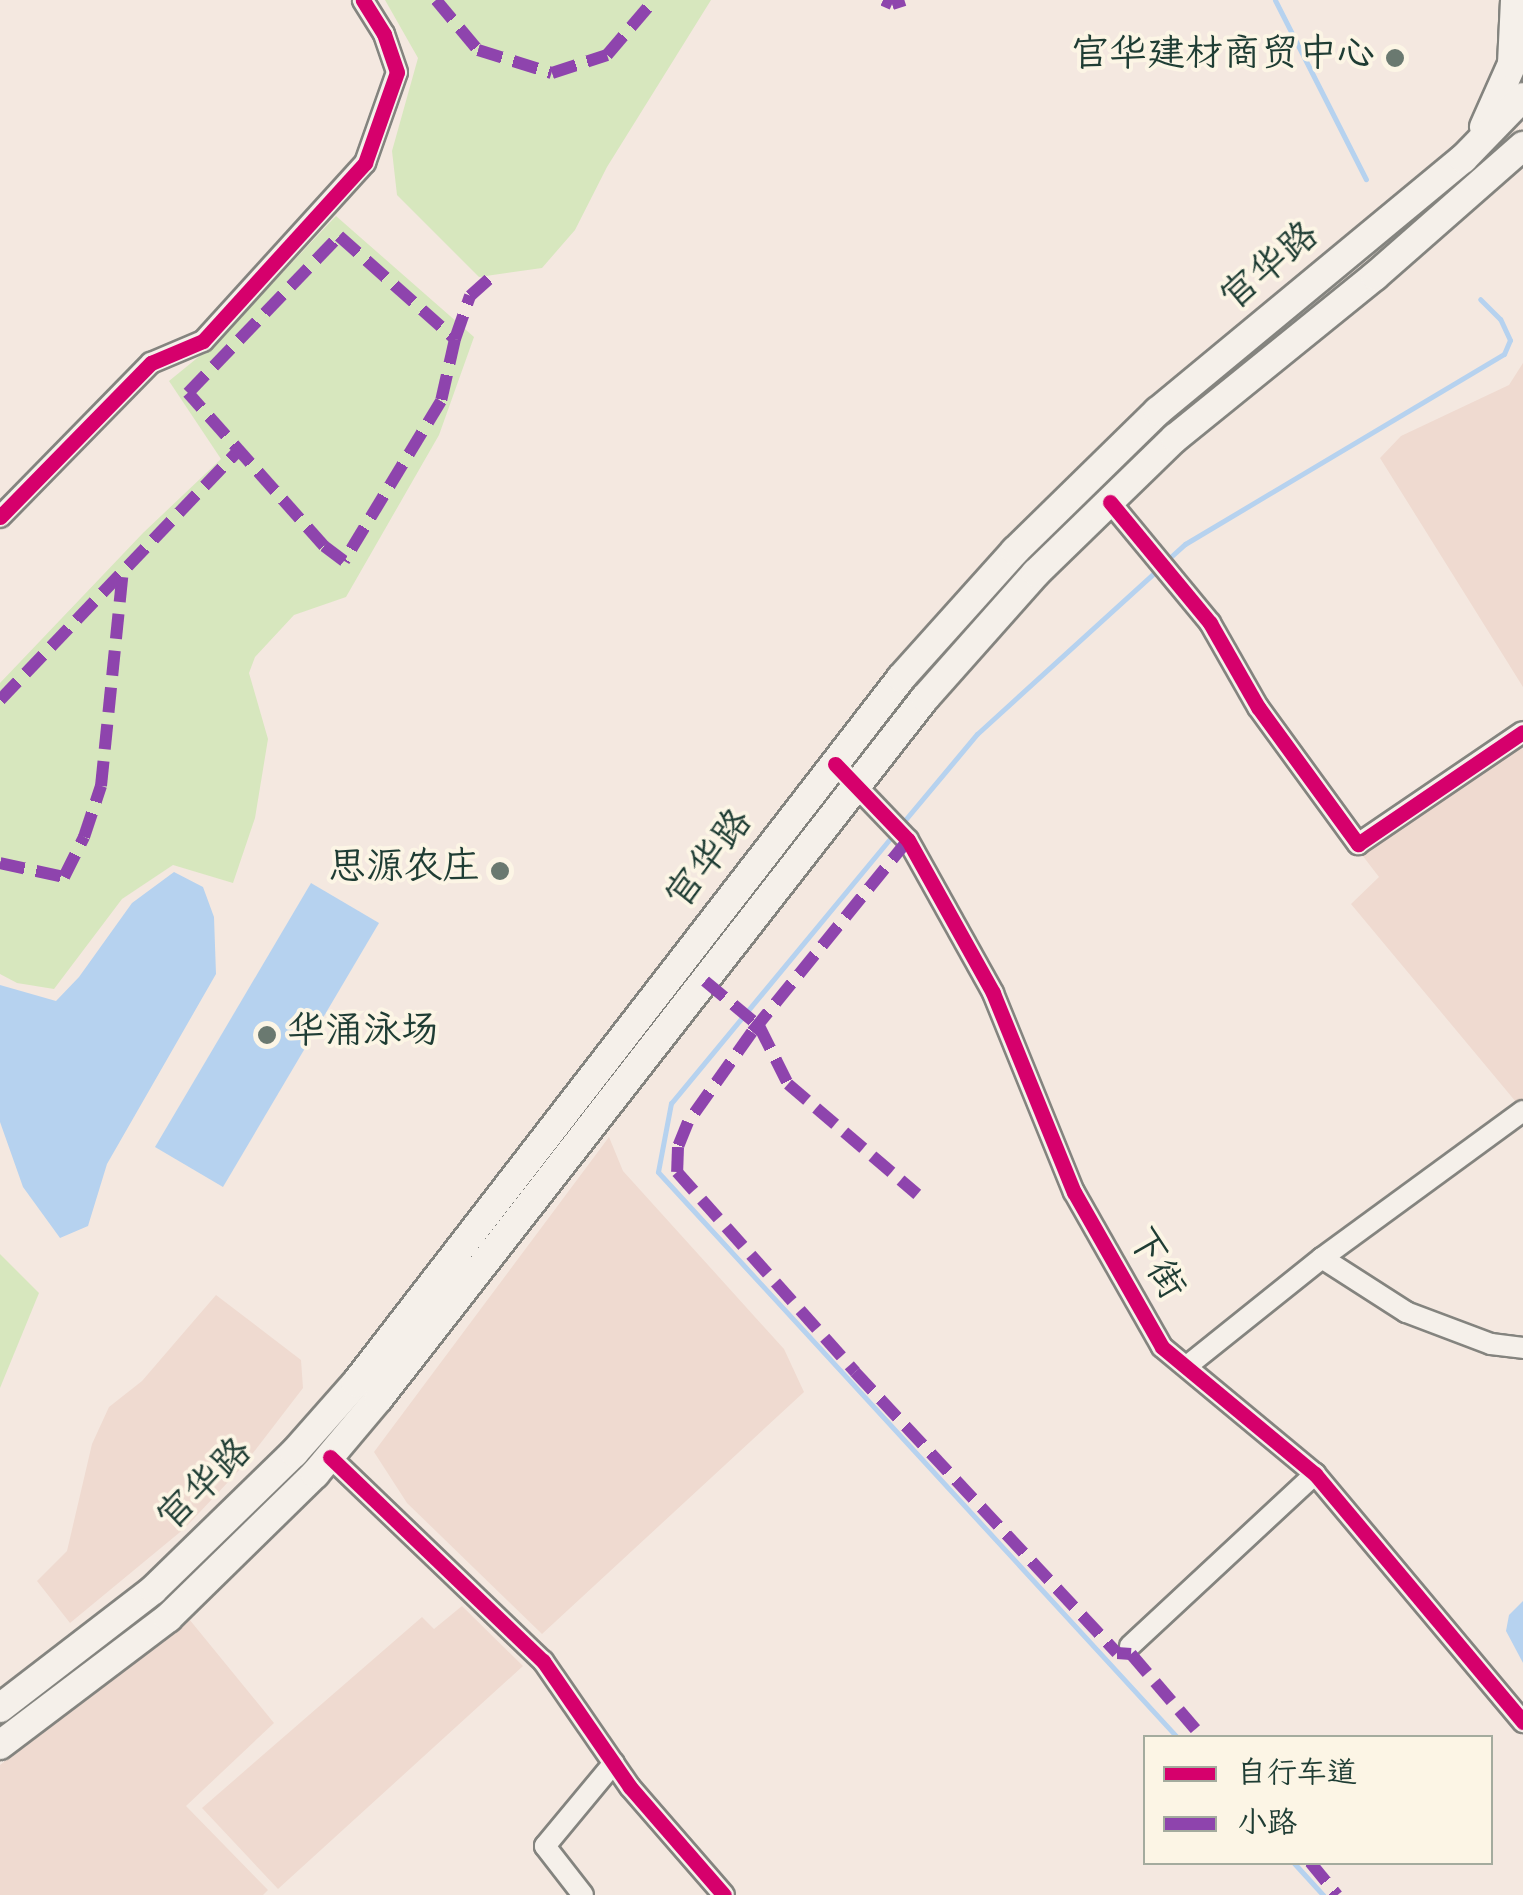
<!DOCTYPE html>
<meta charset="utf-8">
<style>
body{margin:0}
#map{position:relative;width:1523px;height:1895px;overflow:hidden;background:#f4e8e0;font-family:Dekko,"LXGW WenKai TC",sans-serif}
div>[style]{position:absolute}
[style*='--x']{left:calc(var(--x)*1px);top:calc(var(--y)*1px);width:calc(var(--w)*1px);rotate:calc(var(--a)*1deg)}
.built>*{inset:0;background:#efdad0}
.green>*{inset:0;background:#d7e7be}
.water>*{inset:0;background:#b6d2ef}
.stream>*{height:5px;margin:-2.5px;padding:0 2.5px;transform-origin:2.5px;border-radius:2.5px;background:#b6d2ef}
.roads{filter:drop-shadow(2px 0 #84847f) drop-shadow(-2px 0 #84847f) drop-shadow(0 2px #84847f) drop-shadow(0 -2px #84847f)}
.minor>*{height:20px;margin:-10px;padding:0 10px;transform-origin:10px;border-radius:10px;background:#f5f0ea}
.secondary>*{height:28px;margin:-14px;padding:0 14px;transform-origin:14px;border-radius:14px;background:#f5f0ea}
.quiet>*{height:12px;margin-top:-6px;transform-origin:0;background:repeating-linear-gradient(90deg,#8e44ad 0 25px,transparent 0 37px)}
.cycleway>*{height:15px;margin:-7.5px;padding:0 7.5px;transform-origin:7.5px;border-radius:7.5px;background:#d6006c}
.dots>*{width:28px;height:28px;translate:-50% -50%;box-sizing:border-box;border:5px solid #fcf5e5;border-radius:50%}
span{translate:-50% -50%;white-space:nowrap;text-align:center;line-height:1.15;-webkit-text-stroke:8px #fcf5e5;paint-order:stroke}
.poi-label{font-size:38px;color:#1f3d34}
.right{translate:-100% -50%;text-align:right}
.left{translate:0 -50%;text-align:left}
.street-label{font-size:38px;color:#1f3d34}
.legend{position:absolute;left:1143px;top:1735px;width:350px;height:130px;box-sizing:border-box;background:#fcf5e5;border:2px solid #a4ab9e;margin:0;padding:12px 18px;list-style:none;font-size:30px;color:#1f3d34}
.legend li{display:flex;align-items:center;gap:20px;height:50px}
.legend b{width:50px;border:2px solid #a4ab9e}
</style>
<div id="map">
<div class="built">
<i style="clip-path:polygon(1523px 363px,1523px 687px,1380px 458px,1401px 436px,1509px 385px)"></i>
<i style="clip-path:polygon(1523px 719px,1523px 1106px,1521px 1108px,1351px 904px,1379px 877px,1349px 838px)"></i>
<i style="clip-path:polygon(609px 1137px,623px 1171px,784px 1349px,804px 1392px,542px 1634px,407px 1503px,374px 1452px)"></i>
<i style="clip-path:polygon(216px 1295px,301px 1360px,303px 1388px,243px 1466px,185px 1528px,70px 1623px,37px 1581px,67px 1551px,92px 1444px,109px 1407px,142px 1381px)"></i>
<i style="clip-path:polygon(462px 1606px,523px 1666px,278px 1889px,202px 1808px,422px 1617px,434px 1629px)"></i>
<i style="clip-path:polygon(189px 1619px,274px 1723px,186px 1806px,268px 1890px,263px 1895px,0 1895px,0 1765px)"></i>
</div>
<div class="green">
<i style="clip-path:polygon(385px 0,711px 0,607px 167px,575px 230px,542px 268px,479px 277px,397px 195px,392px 151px,418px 58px)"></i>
<i style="clip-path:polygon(336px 216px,474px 337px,439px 435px,346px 597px,294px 615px,255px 657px,249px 673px,268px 739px,255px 818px,233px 883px,173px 865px,122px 899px,54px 989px,17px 983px,0 974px,0 683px,143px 533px,221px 459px,169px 381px,218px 341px)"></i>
<i style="clip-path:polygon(0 1254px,39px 1293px,0 1388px)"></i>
</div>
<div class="water">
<i style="clip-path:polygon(174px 872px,203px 887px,214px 917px,216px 974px,107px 1164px,88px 1226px,60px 1238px,23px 1187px,0 1122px,0 985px,56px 1001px,79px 977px,132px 903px)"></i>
<i style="clip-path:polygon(311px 883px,379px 923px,223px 1187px,155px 1147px)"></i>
<i style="clip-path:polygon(1523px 1601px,1523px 1663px,1506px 1631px,1509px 1615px)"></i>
</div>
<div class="stream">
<i style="--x:1275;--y:0;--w:201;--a:63.1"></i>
<i style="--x:1165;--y:562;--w:27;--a:-42"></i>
<i style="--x:1185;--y:544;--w:371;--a:-30.8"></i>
<i style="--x:1504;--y:354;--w:15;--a:-67"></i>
<i style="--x:1510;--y:340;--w:23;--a:-115"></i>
<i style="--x:1500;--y:319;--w:28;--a:-135"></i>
<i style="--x:900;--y:826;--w:120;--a:-50.1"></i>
<i style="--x:977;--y:734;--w:244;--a:-42.3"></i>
<i style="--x:893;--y:835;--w:348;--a:129.6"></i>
<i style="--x:671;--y:1103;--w:70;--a:100.7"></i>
<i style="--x:658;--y:1172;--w:769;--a:47.43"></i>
<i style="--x:1293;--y:1862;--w:45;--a:47.7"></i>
</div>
<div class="roads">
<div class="minor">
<i style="--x:1110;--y:502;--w:157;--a:50.4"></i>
<i style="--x:1210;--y:623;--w:97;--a:60.3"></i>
<i style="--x:1258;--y:707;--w:170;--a:53.9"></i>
<i style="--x:1358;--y:844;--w:199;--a:-34.2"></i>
<i style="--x:0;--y:517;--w:216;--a:-45.6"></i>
<i style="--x:151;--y:363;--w:56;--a:-22.9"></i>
<i style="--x:203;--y:341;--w:241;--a:-47.7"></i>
<i style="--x:365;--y:163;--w:96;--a:-70.6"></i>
<i style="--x:397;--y:72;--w:40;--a:-108.9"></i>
<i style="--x:384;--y:34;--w:40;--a:-122"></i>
<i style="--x:835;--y:764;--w:105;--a:46.2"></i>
<i style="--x:908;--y:840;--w:175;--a:60.9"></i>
<i style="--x:993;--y:993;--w:215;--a:67.9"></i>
<i style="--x:1074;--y:1192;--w:178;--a:60.4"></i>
<i style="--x:1162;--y:1347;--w:199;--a:39.7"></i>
<i style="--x:1315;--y:1474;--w:324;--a:50"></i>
<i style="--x:1322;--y:1258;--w:249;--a:-36.2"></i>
<i style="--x:1187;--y:1366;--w:173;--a:-38.7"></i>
<i style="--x:1322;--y:1258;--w:100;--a:32.7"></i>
<i style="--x:1406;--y:1312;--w:91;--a:20.6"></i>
<i style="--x:1491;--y:1344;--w:32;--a:7"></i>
<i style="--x:330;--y:1457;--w:295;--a:43.8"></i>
<i style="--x:543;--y:1661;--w:153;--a:55.4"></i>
<i style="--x:630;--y:1787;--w:143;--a:49"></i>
<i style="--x:1130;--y:1646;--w:253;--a:-42.9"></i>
<i style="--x:583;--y:1895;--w:62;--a:-127.8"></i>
<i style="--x:545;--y:1846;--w:108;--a:-50.3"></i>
</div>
<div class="secondary">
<i style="--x:1484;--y:127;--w:69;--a:-66"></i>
<i style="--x:1512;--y:64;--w:64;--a:-87.3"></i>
<i style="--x:0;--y:1708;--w:193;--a:-37.6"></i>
<i style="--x:153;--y:1590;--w:197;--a:-44.2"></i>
<i style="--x:294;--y:1453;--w:94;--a:-48.5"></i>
<i style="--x:356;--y:1383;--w:891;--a:-52.29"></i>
<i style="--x:901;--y:678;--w:171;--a:-48.1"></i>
<i style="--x:1015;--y:551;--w:200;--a:-44.4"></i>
<i style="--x:1158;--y:411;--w:396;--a:-39.6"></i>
<i style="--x:1463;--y:159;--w:86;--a:-45.9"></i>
<i style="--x:0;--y:1745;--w:211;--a:-37.1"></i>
<i style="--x:168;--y:1618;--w:206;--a:-44.4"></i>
<i style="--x:315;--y:1474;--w:99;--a:-49.9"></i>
<i style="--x:379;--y:1398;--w:888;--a:-52.05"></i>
<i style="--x:925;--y:698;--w:167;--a:-48.4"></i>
<i style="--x:1036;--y:573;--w:194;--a:-44.2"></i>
<i style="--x:1175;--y:438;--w:257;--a:-39"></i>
<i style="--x:1375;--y:276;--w:197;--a:-41.3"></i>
</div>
</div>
<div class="quiet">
<i style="--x:436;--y:0;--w:65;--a:50"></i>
<i style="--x:478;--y:50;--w:77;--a:17.3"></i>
<i style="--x:552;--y:73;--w:58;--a:-18.1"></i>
<i style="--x:607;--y:55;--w:72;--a:-49.5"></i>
<i style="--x:883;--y:0;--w:10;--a:24"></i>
<i style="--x:892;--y:4;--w:13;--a:-18"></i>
<i style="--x:339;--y:236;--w:155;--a:41.6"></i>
<i style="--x:455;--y:339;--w:64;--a:102.7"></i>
<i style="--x:441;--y:401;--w:187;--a:121.2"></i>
<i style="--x:344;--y:561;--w:25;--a:-143"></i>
<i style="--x:324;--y:546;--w:205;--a:-131.6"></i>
<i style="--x:188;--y:393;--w:218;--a:-46.1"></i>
<i style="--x:455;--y:339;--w:46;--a:-70.8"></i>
<i style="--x:470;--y:296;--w:27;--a:-42"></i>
<i style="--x:0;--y:700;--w:346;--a:-46.3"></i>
<i style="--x:908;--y:840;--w:247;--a:129.1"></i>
<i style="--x:752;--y:1032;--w:110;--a:125.4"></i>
<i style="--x:688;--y:1122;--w:27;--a:112"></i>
<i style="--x:678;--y:1147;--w:25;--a:92"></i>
<i style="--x:677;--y:1172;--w:268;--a:48.3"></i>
<i style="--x:855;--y:1372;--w:384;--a:47"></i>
<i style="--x:1117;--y:1653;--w:14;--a:4"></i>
<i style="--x:1131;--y:1654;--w:111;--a:49.4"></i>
<i style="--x:0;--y:863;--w:66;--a:12.3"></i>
<i style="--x:64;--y:877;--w:45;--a:-63.4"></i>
<i style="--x:84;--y:837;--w:54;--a:-71.6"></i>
<i style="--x:101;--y:786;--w:217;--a:-84.2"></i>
<i style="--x:705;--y:981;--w:70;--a:39.8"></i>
<i style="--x:759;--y:1026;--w:65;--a:63.4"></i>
<i style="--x:788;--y:1084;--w:170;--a:40.5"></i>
<i style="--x:1310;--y:1862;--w:43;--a:50.7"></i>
</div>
<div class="cycleway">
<i style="--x:1110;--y:502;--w:157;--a:50.4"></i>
<i style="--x:1210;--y:623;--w:97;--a:60.3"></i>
<i style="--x:1258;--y:707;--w:170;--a:53.9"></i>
<i style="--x:1358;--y:844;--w:199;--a:-34.2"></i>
<i style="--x:0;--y:517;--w:216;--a:-45.6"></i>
<i style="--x:151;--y:363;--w:56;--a:-22.9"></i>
<i style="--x:203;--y:341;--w:241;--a:-47.7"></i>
<i style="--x:365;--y:163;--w:96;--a:-70.6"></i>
<i style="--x:397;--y:72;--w:40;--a:-108.9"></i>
<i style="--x:384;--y:34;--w:40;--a:-122"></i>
<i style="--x:835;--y:764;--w:105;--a:46.2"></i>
<i style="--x:908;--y:840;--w:175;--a:60.9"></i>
<i style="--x:993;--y:993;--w:215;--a:67.9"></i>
<i style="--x:1074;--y:1192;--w:178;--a:60.4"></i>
<i style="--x:1162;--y:1347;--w:199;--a:39.7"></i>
<i style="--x:1315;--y:1474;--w:324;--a:50"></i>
<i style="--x:330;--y:1457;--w:295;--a:43.8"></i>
<i style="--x:543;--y:1661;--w:153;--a:55.4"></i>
<i style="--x:630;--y:1787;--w:143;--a:49"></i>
</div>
<div class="dots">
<i style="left:1395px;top:58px;background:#6a7970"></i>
<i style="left:500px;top:871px;background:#6a7970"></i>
<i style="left:267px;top:1035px;background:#6a7970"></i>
</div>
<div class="poi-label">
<span class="right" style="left:1375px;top:58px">官华建材商贸中心</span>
<span class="right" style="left:480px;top:871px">思源农庄</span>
<span class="left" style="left:287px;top:1035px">华涌泳场</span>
</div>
<div class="street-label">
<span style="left:1272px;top:269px;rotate:-40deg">官华路</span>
<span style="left:712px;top:861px;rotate:-52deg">官华路</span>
<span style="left:1153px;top:1265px;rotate:60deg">下街</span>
<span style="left:207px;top:1487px;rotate:-44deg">官华路</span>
</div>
<ul class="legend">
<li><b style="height:12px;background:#d6006c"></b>自行车道</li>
<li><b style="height:12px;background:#8e44ad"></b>小路</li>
</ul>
</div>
